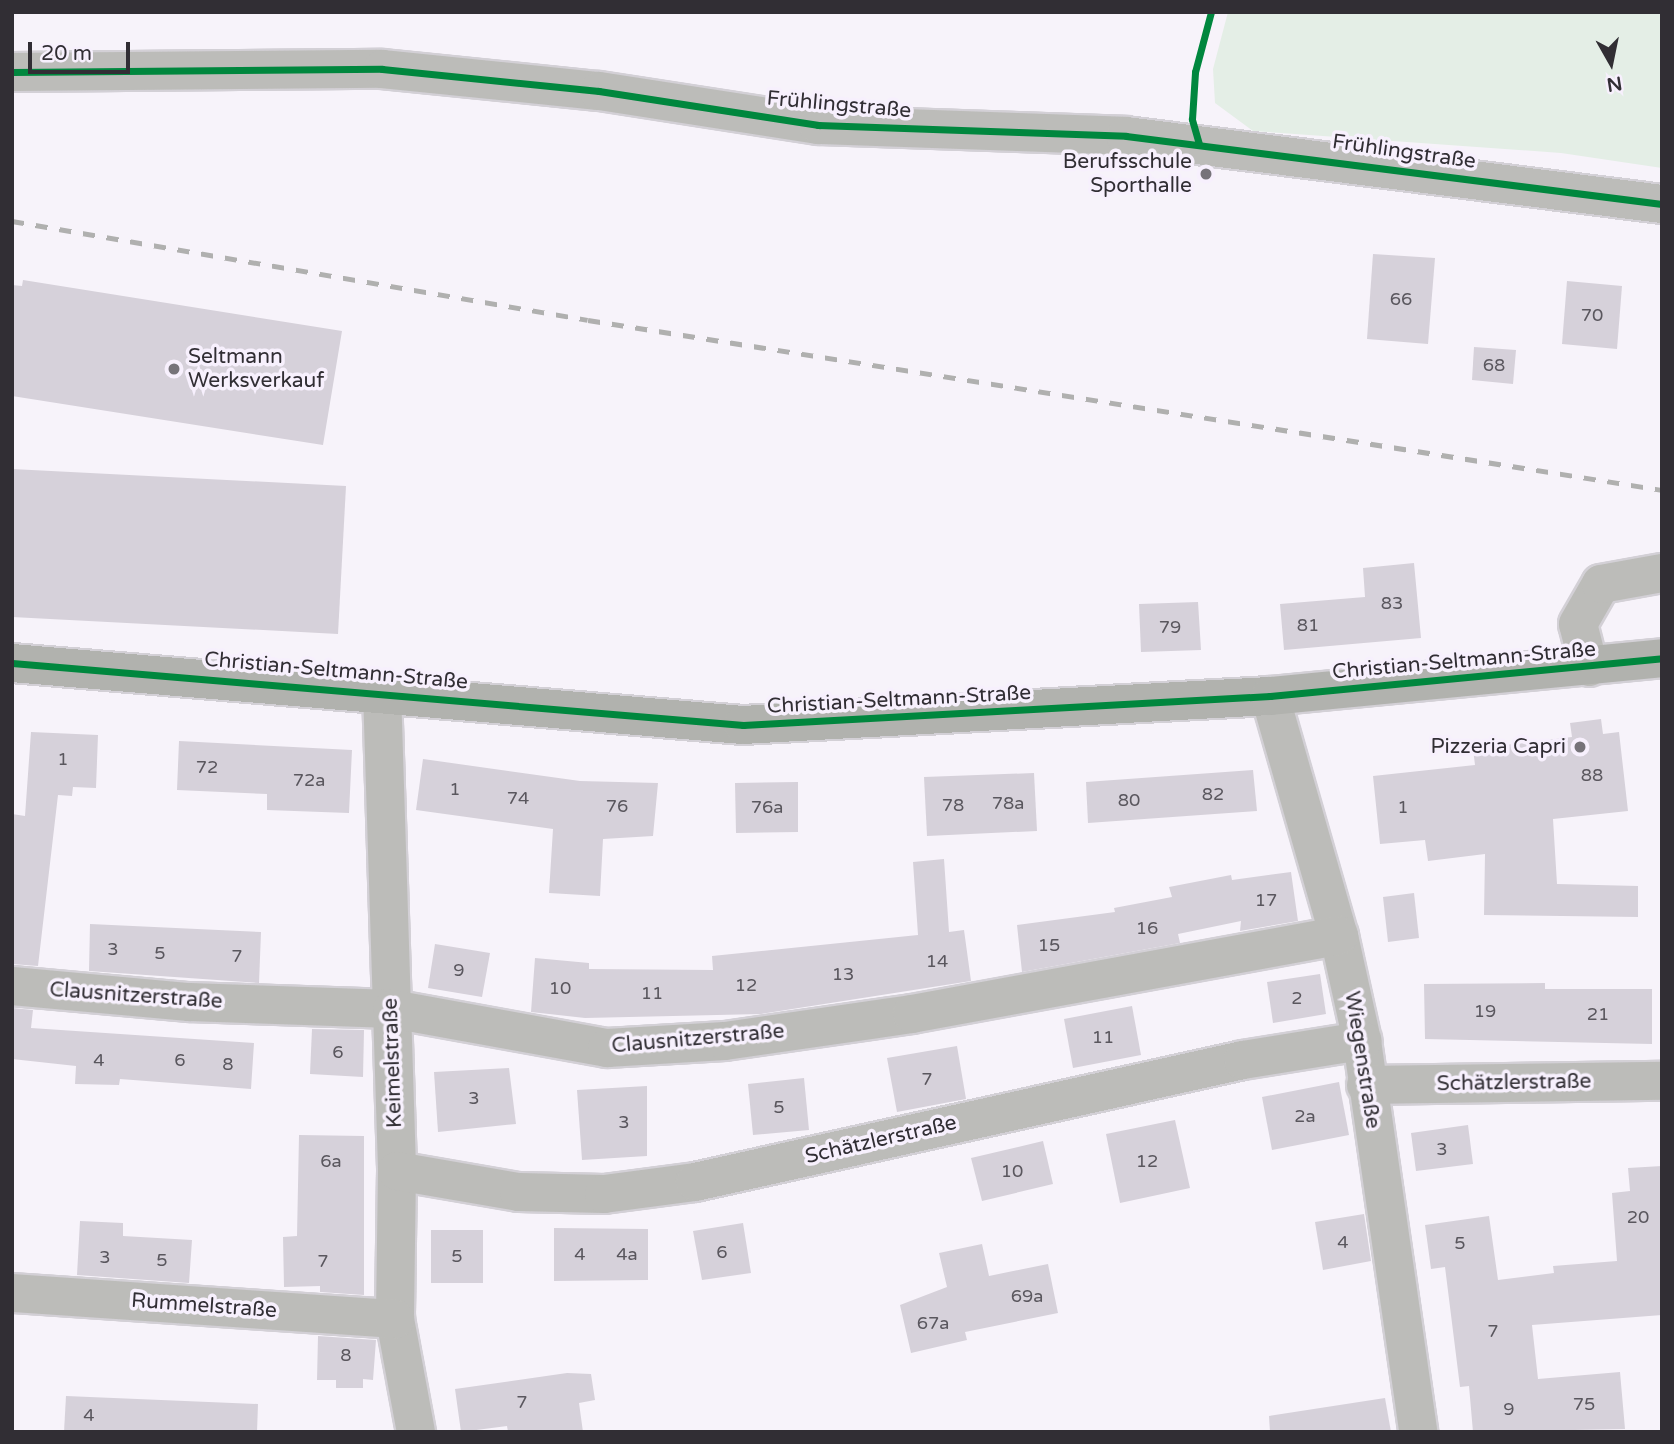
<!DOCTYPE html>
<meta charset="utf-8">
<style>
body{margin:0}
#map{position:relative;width:1674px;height:1444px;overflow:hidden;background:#f7f3fa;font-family:"Varela Round",sans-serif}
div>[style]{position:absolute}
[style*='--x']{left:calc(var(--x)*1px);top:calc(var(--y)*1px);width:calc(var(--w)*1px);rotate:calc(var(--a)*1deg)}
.green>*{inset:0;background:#e4eee6}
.building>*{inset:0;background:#d6d1da}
.roads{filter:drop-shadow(2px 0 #d3d0d6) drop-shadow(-2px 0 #d3d0d6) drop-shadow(0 2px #d3d0d6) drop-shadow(0 -2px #d3d0d6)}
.minor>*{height:38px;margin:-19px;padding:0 19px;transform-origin:19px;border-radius:19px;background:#bcbcb9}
.secondary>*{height:38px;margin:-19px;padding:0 19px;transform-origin:19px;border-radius:19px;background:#b1b2ae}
.rail>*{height:5px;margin-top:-2.5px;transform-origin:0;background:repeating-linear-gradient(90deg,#b0b0af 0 12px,transparent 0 24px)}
.cycleway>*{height:7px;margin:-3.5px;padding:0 3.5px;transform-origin:3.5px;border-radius:3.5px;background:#00873e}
.dots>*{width:19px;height:19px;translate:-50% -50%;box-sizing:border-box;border:4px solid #f7f0fd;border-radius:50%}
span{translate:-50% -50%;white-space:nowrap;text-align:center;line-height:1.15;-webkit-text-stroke:7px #f7f0fd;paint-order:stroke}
.number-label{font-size:18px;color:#5a575e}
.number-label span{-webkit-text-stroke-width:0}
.street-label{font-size:21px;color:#312e34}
.poi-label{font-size:21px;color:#312e34}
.right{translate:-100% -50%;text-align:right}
.left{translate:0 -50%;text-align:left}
.frame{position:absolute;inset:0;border:14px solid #312e34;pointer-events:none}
.north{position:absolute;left:1576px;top:28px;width:70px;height:70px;-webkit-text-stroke:5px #f7f0fd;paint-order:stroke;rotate:171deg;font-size:19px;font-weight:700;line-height:28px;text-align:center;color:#312e34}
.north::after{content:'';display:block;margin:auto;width:24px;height:32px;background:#312e34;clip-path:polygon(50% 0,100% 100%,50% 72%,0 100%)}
.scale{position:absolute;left:28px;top:42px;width:102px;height:32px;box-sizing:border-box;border:4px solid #312e34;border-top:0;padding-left:9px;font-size:21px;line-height:24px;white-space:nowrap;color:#312e34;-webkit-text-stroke:5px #f7f0fd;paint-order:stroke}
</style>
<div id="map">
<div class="green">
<i style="clip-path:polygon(1228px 12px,1662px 12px,1662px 168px,1561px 153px,1253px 131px,1215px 103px,1213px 69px)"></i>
</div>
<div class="building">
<i style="clip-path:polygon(1373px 254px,1435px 258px,1428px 344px,1367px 339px)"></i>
<i style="clip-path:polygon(23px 280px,342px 331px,323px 445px,12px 396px,12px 285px,22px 286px)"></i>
<i style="clip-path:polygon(1567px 281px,1622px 286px,1617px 349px,1562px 344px)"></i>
<i style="clip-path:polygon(1474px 347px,1516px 350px,1513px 384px,1472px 380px)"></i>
<i style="clip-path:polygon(12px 469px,346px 486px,338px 634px,12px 617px)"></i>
<i style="clip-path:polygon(1414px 563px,1421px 638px,1284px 650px,1280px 604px,1365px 597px,1363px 568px)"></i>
<i style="clip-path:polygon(1198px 602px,1201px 650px,1141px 652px,1139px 604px)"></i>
<i style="clip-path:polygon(1601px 719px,1603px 734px,1619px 732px,1628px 811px,1553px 819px,1557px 884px,1638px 886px,1638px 917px,1484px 915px,1485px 854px,1428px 861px,1425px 840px,1380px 844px,1373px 776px,1475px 765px,1473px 749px,1572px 737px,1570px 723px)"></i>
<i style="clip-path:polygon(31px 732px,98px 735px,96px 788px,73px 787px,72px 796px,58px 795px,38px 966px,12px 964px,12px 814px,25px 816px)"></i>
<i style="clip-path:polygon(179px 741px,352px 750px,349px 813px,267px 810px,267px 794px,177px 790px)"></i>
<i style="clip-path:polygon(423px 759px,580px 781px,658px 783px,653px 836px,603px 839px,600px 896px,549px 893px,553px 829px,416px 810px)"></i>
<i style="clip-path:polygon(1253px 770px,1257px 811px,1088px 823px,1086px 782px)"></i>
<i style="clip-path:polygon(1034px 773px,1037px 831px,927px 836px,924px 777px)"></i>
<i style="clip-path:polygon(798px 782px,798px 832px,736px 833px,735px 783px)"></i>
<i style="clip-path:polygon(944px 859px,949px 932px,964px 930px,971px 981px,761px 1014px,585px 1018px,531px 1012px,535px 958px,589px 963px,589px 969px,713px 970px,712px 956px,918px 935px,913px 862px)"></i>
<i style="clip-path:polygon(1291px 872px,1298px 921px,1240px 931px,1241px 921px,1178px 934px,1180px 943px,1022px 972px,1017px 925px,1115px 912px,1114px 908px,1172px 897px,1169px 887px,1231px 875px,1232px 880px)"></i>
<i style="clip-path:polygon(1414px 893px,1419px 938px,1388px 942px,1383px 897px)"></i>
<i style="clip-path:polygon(90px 924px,261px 932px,259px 983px,89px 971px)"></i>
<i style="clip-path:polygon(435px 944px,490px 953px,482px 997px,428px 988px)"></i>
<i style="clip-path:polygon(1320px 974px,1326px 1014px,1273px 1023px,1267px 982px)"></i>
<i style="clip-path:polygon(1545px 983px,1545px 989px,1652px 989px,1652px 1044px,1425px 1039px,1424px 984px)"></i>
<i style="clip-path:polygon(1132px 1006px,1141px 1055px,1073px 1068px,1064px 1019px)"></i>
<i style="clip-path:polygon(12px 1008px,33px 1010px,31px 1028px,254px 1043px,251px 1089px,120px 1079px,119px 1085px,75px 1084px,76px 1066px,12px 1059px)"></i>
<i style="clip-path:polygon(312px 1029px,364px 1030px,363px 1077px,310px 1074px)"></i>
<i style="clip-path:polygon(957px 1046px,966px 1099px,897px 1112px,887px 1058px)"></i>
<i style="clip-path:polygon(509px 1068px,516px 1124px,438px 1132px,434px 1072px)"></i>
<i style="clip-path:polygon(804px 1078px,809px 1130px,753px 1135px,748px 1084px)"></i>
<i style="clip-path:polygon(1339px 1082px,1349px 1135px,1272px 1150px,1262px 1097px)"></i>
<i style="clip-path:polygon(647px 1086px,647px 1156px,582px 1160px,577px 1090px)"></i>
<i style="clip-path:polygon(1175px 1120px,1190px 1188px,1120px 1203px,1106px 1134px)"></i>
<i style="clip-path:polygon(1468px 1125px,1473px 1164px,1416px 1171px,1411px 1133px)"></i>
<i style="clip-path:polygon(299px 1135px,364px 1136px,364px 1295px,320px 1292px,320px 1286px,284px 1287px,283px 1237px,297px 1236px)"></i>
<i style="clip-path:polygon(1043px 1141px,1053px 1184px,982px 1201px,971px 1158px)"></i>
<i style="clip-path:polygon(1662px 1166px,1662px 1315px,1532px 1325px,1538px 1379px,1620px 1372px,1625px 1429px,1473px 1432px,1469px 1386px,1460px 1387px,1445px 1267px,1431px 1269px,1425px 1225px,1489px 1216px,1498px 1280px,1554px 1273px,1553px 1266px,1617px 1261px,1612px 1193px,1630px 1191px,1628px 1168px)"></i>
<i style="clip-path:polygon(1364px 1214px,1371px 1261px,1323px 1270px,1315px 1222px)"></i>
<i style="clip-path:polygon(80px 1221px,123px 1223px,123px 1236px,192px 1240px,189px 1283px,77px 1275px)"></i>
<i style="clip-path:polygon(743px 1223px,751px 1273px,702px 1280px,693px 1231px)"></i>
<i style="clip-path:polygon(554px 1228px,648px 1229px,648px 1280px,554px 1281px)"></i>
<i style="clip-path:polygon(431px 1230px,483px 1230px,483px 1283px,431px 1283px)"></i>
<i style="clip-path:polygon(982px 1244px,989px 1276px,1048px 1264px,1058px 1313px,965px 1332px,967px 1340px,911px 1353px,900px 1305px,947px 1287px,939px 1253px)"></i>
<i style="clip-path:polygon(318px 1336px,376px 1340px,373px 1380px,363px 1379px,363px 1388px,336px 1388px,336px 1380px,317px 1380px)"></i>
<i style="clip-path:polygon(567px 1373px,591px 1374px,595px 1400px,579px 1403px,583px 1432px,508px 1432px,507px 1426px,461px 1432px,455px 1389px)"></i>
<i style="clip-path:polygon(66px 1396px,258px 1404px,257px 1432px,64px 1432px)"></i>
<i style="clip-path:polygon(1385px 1398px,1391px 1432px,1270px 1432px,1269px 1416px)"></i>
</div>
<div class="roads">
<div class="minor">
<i style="--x:12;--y:72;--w:370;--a:-0.5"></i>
<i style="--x:382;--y:69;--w:218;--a:5.8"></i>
<i style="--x:599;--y:91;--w:222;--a:8.8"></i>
<i style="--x:818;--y:125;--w:308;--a:2"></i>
<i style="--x:1126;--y:136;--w:540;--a:7.23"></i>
<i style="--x:1589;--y:667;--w:44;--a:-104.3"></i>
<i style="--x:1578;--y:624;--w:46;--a:-60.1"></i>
<i style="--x:1601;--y:584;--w:62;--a:-10.2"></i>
<i style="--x:382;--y:691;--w:480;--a:88.2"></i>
<i style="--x:397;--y:1171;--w:148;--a:90.8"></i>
<i style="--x:395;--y:1319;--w:115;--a:79.5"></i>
<i style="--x:1270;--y:696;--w:250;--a:74"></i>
<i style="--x:1339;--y:936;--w:107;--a:77.6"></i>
<i style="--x:1362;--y:1041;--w:395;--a:81.8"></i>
<i style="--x:12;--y:986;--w:178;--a:5.2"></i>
<i style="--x:189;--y:1002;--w:203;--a:2"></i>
<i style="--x:392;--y:1009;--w:219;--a:10.3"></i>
<i style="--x:607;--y:1048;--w:118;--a:-3.4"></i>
<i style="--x:725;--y:1041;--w:189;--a:-8.2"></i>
<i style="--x:912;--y:1014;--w:434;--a:-10.4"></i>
<i style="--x:1366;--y:1085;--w:296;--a:-0.8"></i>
<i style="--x:397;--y:1171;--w:124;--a:9.8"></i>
<i style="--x:519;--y:1192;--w:85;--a:1.3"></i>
<i style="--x:604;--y:1194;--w:92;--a:-7.5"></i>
<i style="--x:695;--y:1182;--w:561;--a:-12.55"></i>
<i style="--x:1243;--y:1060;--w:121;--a:-9.1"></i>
<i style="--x:12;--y:1293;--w:384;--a:3.9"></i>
</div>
<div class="secondary">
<i style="--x:12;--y:663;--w:734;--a:4.85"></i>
<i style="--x:743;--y:725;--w:528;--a:-3.15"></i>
<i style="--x:1270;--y:696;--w:394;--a:-5.5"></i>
</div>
</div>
<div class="rail">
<i style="--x:12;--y:221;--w:584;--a:9.75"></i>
<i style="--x:588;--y:320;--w:1087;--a:8.99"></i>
</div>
<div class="cycleway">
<i style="--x:12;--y:72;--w:370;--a:-0.5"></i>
<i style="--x:382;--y:69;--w:218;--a:5.8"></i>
<i style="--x:599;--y:91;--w:222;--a:8.8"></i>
<i style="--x:818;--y:125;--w:308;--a:2"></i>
<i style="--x:1126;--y:136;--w:540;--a:7.23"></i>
<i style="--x:1199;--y:144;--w:26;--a:-106"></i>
<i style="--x:1192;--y:119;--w:47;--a:-86.3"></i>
<i style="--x:1195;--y:72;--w:62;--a:-75.1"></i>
<i style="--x:12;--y:663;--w:734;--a:4.85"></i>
<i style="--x:743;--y:725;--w:528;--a:-3.15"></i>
<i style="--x:1270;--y:696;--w:394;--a:-5.5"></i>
</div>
<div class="dots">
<i style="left:1206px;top:174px;background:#767379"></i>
<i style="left:174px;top:369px;background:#767379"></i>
<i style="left:1580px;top:747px;background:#767379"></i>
</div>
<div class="number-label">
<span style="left:1401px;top:299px">66</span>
<span style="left:1592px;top:315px">70</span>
<span style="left:1494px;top:365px">68</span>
<span style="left:1392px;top:603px">83</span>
<span style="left:1308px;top:625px">81</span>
<span style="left:1170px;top:627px">79</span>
<span style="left:63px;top:759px">1</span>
<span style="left:207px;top:767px">72</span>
<span style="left:1592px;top:775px">88</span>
<span style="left:309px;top:780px">72a</span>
<span style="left:455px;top:789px">1</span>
<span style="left:1213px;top:794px">82</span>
<span style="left:518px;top:798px">74</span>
<span style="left:1129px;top:800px">80</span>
<span style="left:1008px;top:803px">78a</span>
<span style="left:953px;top:805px">78</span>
<span style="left:617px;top:806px">76</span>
<span style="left:767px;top:807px">76a</span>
<span style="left:1403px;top:807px">1</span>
<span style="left:1266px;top:900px">17</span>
<span style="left:1147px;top:928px">16</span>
<span style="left:1049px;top:945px">15</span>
<span style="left:113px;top:949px">3</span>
<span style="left:160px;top:953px">5</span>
<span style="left:237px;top:956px">7</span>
<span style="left:937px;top:961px">14</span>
<span style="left:459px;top:970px">9</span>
<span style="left:843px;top:974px">13</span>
<span style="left:746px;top:985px">12</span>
<span style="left:560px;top:988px">10</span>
<span style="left:652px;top:993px">11</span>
<span style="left:1297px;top:998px">2</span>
<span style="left:1485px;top:1011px">19</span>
<span style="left:1598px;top:1014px">21</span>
<span style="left:1103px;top:1037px">11</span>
<span style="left:338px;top:1052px">6</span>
<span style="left:99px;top:1060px">4</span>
<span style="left:180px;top:1060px">6</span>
<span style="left:228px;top:1064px">8</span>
<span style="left:927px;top:1079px">7</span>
<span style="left:474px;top:1098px">3</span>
<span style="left:779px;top:1107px">5</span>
<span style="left:1305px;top:1116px">2a</span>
<span style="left:624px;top:1122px">3</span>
<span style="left:1442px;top:1149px">3</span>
<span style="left:331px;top:1161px">6a</span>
<span style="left:1147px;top:1161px">12</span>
<span style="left:1012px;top:1171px">10</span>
<span style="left:1638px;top:1217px">20</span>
<span style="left:1343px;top:1242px">4</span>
<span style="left:1460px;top:1243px">5</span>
<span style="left:722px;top:1252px">6</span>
<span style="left:580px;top:1254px">4</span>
<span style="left:627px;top:1254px">4a</span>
<span style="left:457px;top:1256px">5</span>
<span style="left:105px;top:1257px">3</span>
<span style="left:162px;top:1260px">5</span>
<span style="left:323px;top:1261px">7</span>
<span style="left:1027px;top:1296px">69a</span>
<span style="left:933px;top:1323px">67a</span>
<span style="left:1493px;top:1331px">7</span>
<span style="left:346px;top:1355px">8</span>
<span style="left:522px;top:1402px">7</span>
<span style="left:1584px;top:1404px">75</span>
<span style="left:1509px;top:1409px">9</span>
<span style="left:89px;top:1415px">4</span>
</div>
<div class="street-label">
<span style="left:839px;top:105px;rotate:5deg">Frühlingstraße</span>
<span style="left:1404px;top:152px;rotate:8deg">Frühlingstraße</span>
<span style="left:1464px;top:661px;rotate:-5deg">Christian-Seltmann-Straße</span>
<span style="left:336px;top:671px;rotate:5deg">Christian-Seltmann-Straße</span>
<span style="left:899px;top:700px;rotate:-3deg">Christian-Seltmann-Straße</span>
<span style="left:136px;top:996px;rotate:4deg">Clausnitzerstraße</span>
<span style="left:698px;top:1039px;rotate:-5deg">Clausnitzerstraße</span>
<span style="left:1362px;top:1060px;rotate:81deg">Wiegenstraße</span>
<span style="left:393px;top:1063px;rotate:-92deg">Keimelstraße</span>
<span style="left:1514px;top:1083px;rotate:-1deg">Schätzlerstraße</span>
<span style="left:881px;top:1140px;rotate:-13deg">Schätzlerstraße</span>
<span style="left:204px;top:1306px;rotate:4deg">Rummelstraße</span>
</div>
<div class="poi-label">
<span class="right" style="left:1192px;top:174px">Berufsschule<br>Sporthalle</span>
<span class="left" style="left:188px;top:369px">Seltmann<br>Werksverkauf</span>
<span class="right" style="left:1566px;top:747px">Pizzeria Capri</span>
</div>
<div class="frame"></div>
<div class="north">N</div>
<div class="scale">20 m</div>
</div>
